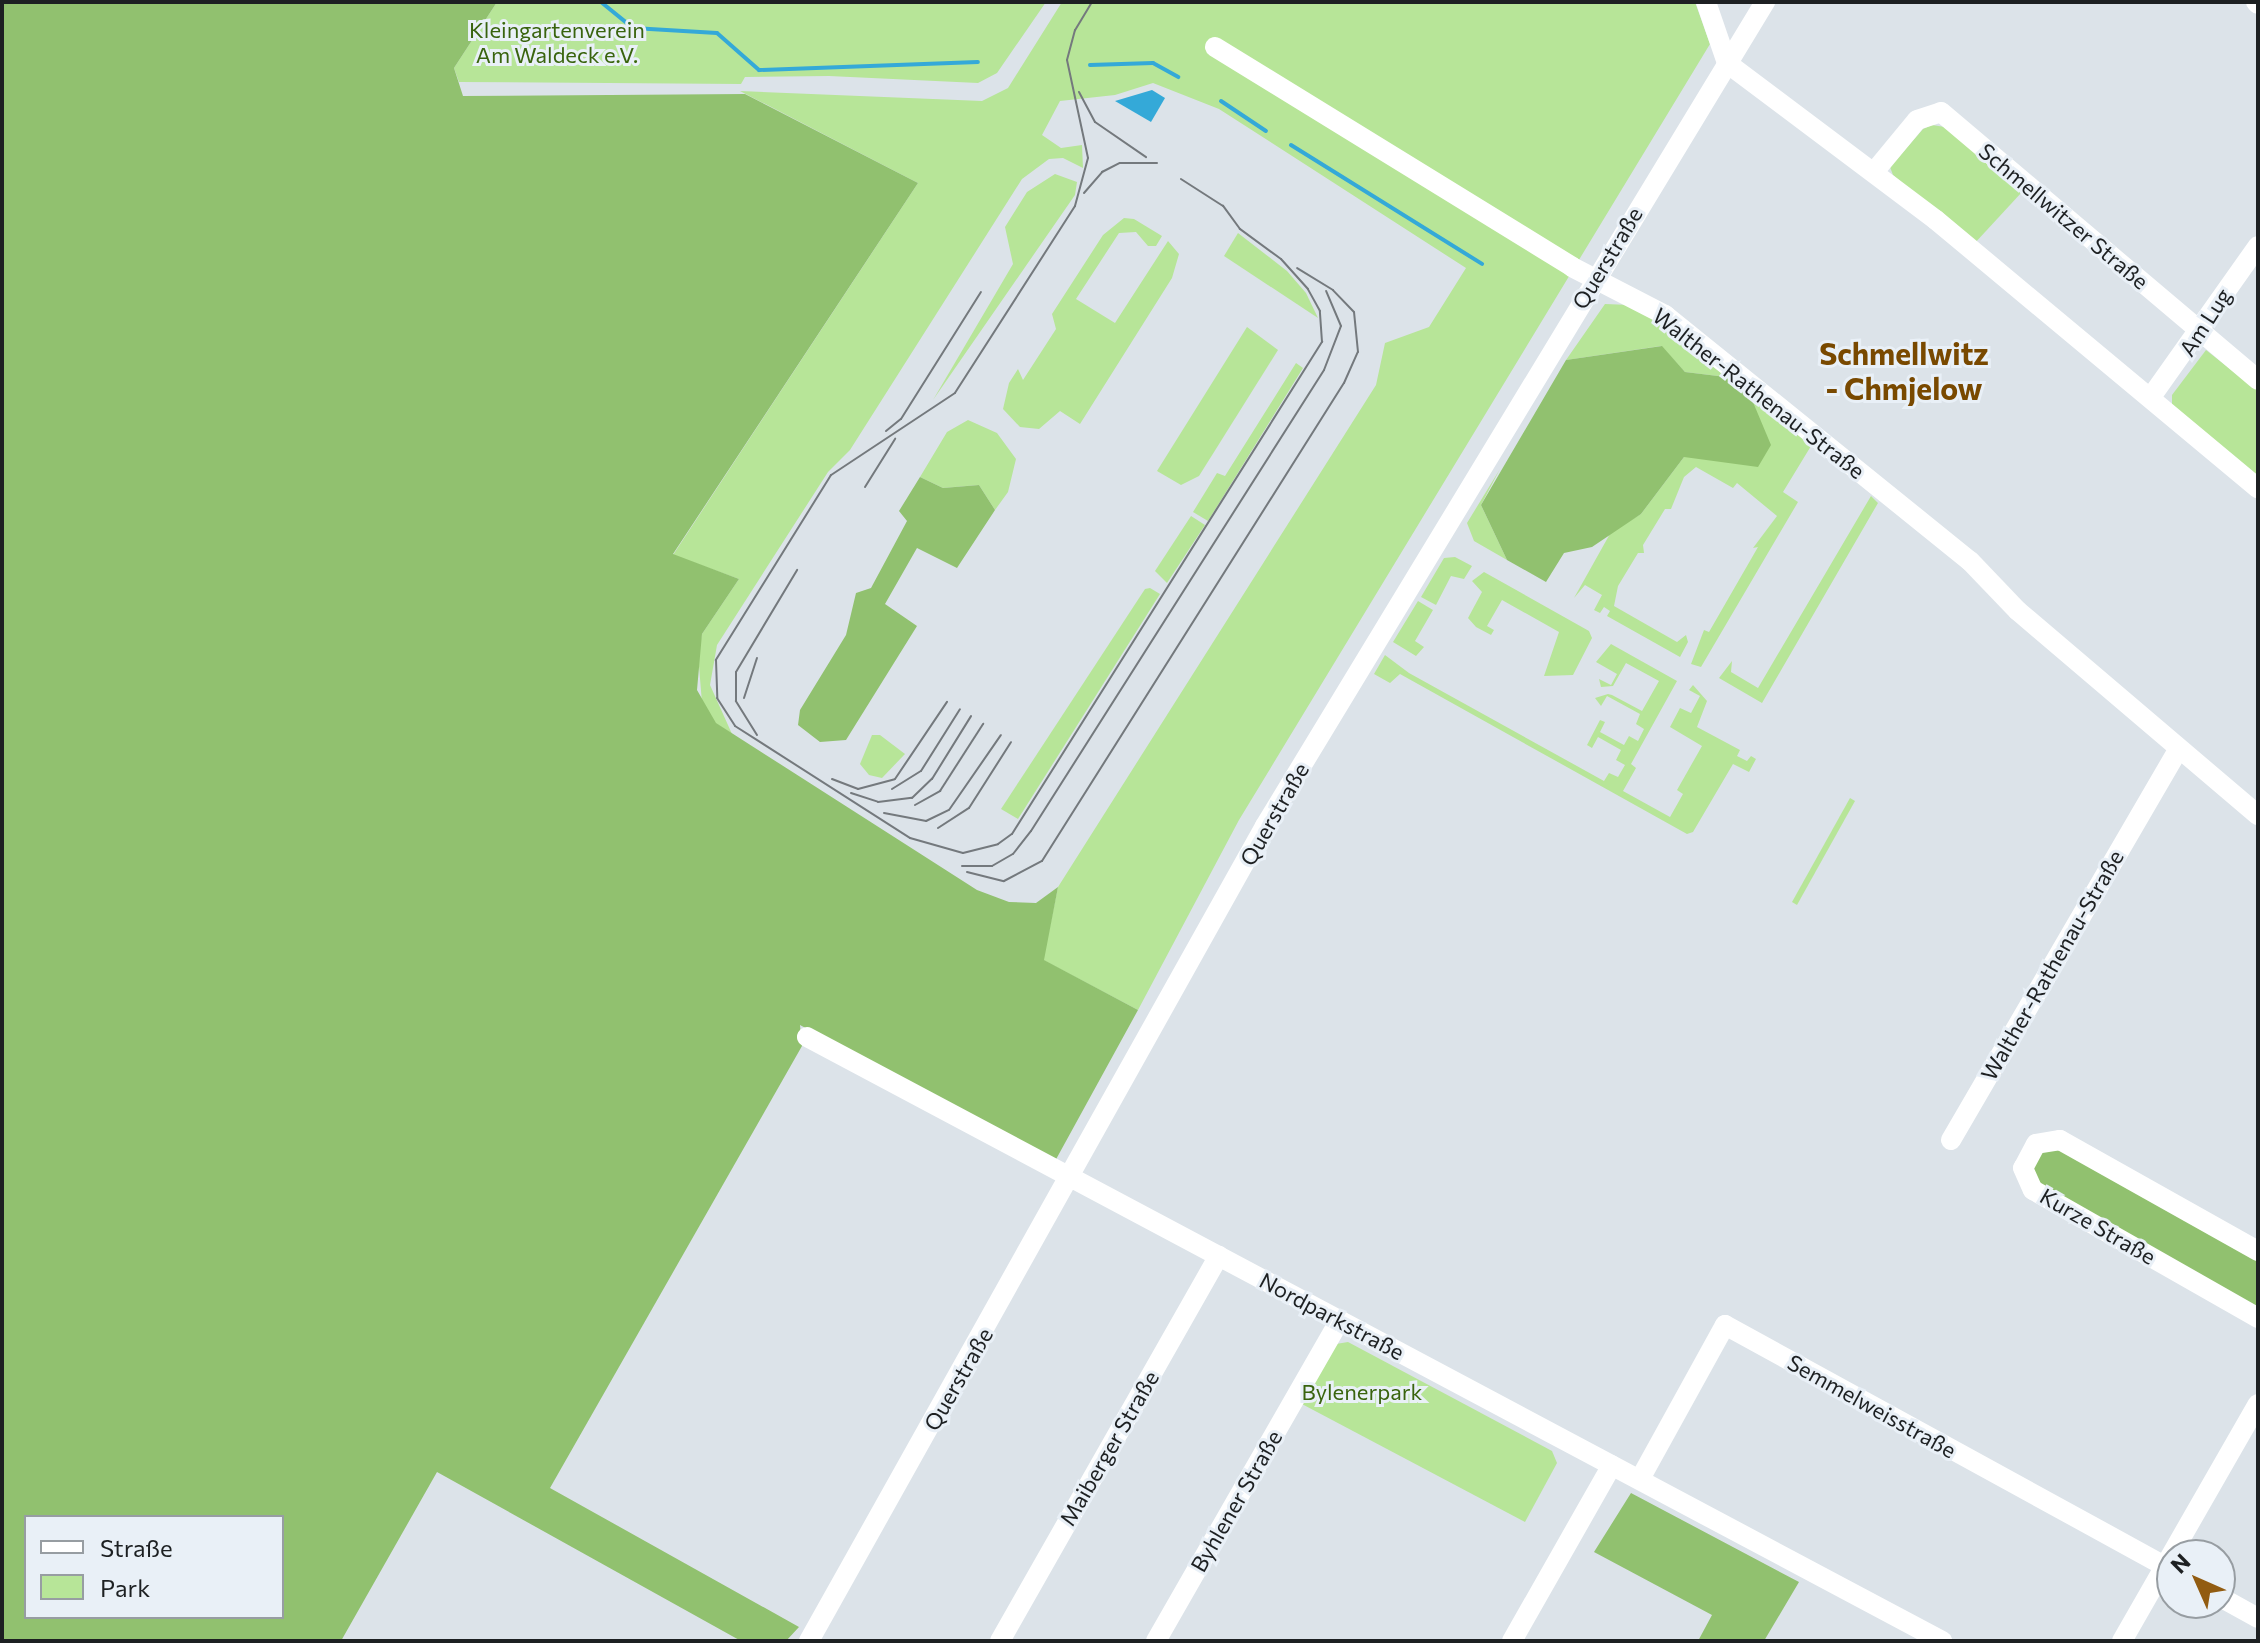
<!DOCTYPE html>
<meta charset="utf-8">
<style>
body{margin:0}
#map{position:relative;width:2260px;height:1643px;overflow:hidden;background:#dce3e9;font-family:Commissioner,sans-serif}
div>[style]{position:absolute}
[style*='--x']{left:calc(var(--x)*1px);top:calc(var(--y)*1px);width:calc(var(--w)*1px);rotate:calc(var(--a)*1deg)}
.green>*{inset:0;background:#b7e598}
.forest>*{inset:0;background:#91c16f}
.water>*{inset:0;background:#34a9d8}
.stream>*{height:4px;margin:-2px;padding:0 2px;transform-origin:2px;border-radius:2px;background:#34a9d8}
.minor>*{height:20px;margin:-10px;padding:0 10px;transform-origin:10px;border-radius:10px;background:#fff}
.tram>*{height:2px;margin:-1px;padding:0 1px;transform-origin:1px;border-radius:1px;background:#74797d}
span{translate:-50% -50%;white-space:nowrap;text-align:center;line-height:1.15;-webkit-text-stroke:6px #e9f0f7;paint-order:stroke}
.park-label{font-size:22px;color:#39640e}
.street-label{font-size:22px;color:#1d2022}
.district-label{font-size:30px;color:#794900;font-weight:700}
.frame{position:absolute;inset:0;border:4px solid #1d2022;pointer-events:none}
.legend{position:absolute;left:24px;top:1515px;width:260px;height:104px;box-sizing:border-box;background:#e9f0f7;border:2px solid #979da2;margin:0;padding:10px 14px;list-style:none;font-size:24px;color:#1d2022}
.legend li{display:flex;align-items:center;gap:16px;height:40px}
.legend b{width:40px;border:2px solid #979da2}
.north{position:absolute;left:2156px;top:1539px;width:80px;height:80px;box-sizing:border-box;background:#e9f0f7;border:2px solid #979da2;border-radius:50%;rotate:315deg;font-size:22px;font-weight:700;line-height:32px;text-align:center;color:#1d2022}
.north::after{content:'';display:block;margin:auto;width:28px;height:36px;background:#925c11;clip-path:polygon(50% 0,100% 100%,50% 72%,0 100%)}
</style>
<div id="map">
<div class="green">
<i style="clip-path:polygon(497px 2px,1046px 2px,997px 73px,978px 83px,829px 76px,745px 77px,741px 84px,459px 82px,454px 68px)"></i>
<i style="clip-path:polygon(1062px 2px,1695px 2px,1710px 44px,1239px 820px,1138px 1010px,1043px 960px,1058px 887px,1376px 385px,1385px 343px,1429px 327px,1466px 268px,1219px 109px,1153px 83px,1115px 95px,1060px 101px,1042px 135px,1061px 148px,1082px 145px,1083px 168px,1063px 158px,1049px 159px,1022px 179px,850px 450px,828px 472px,717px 645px,710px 685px,732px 734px,715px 723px,702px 703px,698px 654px,702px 634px,739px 579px,673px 555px,918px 183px,740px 91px,982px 101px,1008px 88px)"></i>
<i style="clip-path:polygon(1932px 125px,1945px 127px,2022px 192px,1974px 244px,1893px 175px,1890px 167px,1923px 129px)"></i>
<i style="clip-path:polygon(1055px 174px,1077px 182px,1075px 195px,933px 400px,1013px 264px,1005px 227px,1027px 192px)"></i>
<i style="clip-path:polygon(1124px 218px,1134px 219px,1162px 236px,1156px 246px,1148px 246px,1136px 232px,1119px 233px,1076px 299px,1115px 323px,1168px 241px,1179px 254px,1172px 278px,1080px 424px,1060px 411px,1039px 429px,1020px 427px,1003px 409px,1009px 383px,1018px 369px,1023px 380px,1056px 329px,1052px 314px,1103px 235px)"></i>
<i style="clip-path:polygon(1238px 233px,1287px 271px,1306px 293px,1318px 318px,1224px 256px)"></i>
<i style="clip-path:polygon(1605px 304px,1630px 305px,1656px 320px,1726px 377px,1685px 372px,1661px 346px,1566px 360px)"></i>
<i style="clip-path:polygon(1247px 327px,1278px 350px,1199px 476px,1181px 485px,1157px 471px)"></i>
<i style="clip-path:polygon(2206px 350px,2258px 391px,2258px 477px,2172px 406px,2172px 395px)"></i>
<i style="clip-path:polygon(1296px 363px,1303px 368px,1208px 521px,1193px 512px,1217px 473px,1225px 476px)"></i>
<i style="clip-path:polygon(1750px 395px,1811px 446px,1783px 492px,1798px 502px,1701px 667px,1691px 664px,1704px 630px,1709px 632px,1758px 547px,1753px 548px,1777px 516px,1737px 483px,1733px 488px,1696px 467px,1684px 477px,1671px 509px,1665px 509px,1643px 545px,1644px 553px,1638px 553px,1618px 586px,1614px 606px,1677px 642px,1686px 635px,1688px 642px,1680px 657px,1607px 616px,1610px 611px,1604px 607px,1600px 613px,1594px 610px,1602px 595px,1585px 585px,1574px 598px,1611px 532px,1641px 514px,1684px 457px,1694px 457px)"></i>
<i style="clip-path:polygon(968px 420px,997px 433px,1016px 459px,1008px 492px,995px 510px,979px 485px,943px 488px,920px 477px,947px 432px)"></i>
<i style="clip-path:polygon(1500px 469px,1481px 505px,1507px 560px,1474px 541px,1467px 523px)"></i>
<i style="clip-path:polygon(1871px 496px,1878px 503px,1762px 703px,1719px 678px,1732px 661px,1731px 672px,1758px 688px)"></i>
<i style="clip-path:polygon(1191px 516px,1205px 525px,1167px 583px,1155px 571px)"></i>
<i style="clip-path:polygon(1455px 557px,1472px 566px,1464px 579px,1451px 576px,1436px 605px,1421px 597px,1444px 558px)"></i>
<i style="clip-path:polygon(1484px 572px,1589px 631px,1592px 638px,1573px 675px,1544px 676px,1559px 632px,1502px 600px,1487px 626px,1494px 630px,1491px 635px,1476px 627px,1468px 618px,1482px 592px,1472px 581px)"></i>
<i style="clip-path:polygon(1150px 588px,1160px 594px,1018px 819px,1001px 809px,1145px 589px)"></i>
<i style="clip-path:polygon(1418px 601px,1433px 610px,1415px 641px,1424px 647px,1416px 656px,1393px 642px)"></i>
<i style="clip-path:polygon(1611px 644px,1677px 681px,1631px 764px,1636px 768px,1623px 791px,1670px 817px,1683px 794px,1677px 790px,1702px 746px,1670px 727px,1680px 708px,1691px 713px,1700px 696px,1689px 690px,1693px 685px,1707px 701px,1697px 727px,1740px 750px,1737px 756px,1747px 761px,1751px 756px,1756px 759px,1749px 772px,1733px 764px,1693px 832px,1687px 834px,1400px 674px,1390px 683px,1374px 674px,1385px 655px,1409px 673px,1604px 781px,1609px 773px,1618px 777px,1625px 765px,1616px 760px,1621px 750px,1598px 737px,1592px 748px,1587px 745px,1600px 720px,1605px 722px,1600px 732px,1624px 745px,1629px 736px,1638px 741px,1644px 729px,1636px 724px,1640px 714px,1607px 696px,1601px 706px,1595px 698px,1608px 694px,1612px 695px,1642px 711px,1659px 681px,1626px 663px,1613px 686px,1601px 687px,1599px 679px,1611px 685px,1617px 674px,1596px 662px)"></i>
<i style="clip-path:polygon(872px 735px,880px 735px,905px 754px,882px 778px,869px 775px,860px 764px)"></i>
<i style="clip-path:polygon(1850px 798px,1855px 801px,1797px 905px,1792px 902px)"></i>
<i style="clip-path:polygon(1348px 1342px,1552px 1451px,1557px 1463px,1525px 1522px,1300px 1403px,1336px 1344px)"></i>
</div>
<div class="forest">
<i style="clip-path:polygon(evenodd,2px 2px,497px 2px,454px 68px,463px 96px,745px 94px,918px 183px,673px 554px,739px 579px,702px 634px,697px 690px,716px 723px,977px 890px,1009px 902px,1036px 903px,1058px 887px,1044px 960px,1138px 1010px,1054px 1163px,800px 1025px,802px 1046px,550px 1488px,799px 1627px,786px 1641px,741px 1641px,437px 1472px,341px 1641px,2px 1641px,2px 2px,26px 1517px,282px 1517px,282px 1617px,26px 1617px,26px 1517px)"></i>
<i style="clip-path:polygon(1662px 346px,1685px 372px,1726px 377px,1750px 395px,1771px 445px,1758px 467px,1684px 457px,1641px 514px,1592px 547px,1564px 553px,1546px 582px,1507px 560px,1481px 505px,1566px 360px)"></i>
<i style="clip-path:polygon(920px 477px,943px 488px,979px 485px,995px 510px,957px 568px,917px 548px,885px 604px,917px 626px,846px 740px,820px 742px,798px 725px,800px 710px,846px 635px,856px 593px,871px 588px,907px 521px,899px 511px)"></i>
<i style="clip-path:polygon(2061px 1150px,2258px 1259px,2258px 1313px,2039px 1189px,2031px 1171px,2041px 1151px)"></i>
<i style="clip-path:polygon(1631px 1493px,1799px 1582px,1764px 1641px,1698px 1641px,1712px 1615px,1594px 1552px)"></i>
</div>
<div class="water">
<i style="clip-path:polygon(1152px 90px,1165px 98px,1151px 122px,1115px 101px)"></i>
</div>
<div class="stream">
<i style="--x:601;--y:2;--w:41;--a:39.1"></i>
<i style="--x:633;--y:28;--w:84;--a:3.4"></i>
<i style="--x:717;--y:33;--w:56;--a:41.4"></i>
<i style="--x:759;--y:70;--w:219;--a:-2.1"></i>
<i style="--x:1090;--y:65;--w:63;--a:-1.8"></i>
<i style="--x:1153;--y:63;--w:29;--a:29"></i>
<i style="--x:1221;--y:101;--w:54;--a:33.7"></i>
<i style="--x:1291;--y:145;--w:225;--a:31.9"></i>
</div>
<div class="minor">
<i style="--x:1706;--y:2;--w:65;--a:71"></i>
<i style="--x:1727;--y:63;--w:261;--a:36.9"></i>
<i style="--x:1936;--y:220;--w:419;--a:39.8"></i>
<i style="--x:2256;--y:2;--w:3;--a:45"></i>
<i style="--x:1215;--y:47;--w:419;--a:31.6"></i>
<i style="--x:1572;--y:267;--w:105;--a:27.3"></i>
<i style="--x:1665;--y:315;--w:392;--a:38.9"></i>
<i style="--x:1970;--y:561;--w:69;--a:46.2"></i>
<i style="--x:2018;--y:611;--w:315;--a:40.4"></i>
<i style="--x:1874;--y:172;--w:67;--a:-50.4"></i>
<i style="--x:1917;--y:120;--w:25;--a:-18"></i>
<i style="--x:1941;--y:112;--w:415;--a:40.2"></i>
<i style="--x:2151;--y:397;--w:185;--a:-54.7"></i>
<i style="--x:807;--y:1037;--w:1286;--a:28.02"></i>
<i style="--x:1951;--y:1140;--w:453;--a:-59.8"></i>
<i style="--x:2258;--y:1251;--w:227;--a:-150.7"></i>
<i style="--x:2060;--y:1140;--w:24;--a:171"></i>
<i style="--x:2036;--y:1144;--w:27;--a:118"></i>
<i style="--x:2023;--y:1168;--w:24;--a:66"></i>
<i style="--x:2033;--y:1190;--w:259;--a:29.6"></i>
<i style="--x:1640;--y:1479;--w:176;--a:-61.1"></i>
<i style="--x:1725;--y:1325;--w:510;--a:28.73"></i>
<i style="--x:2220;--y:1597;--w:43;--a:28.9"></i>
<i style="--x:809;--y:1641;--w:934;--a:-60.77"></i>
<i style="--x:1265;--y:826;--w:964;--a:-58.75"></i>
<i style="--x:1000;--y:1641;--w:443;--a:-60.4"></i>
<i style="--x:1156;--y:1641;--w:370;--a:-60.2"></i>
<i style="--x:1512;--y:1641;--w:202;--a:-60.4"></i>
<i style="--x:2122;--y:1641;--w:273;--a:-60.2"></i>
</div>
<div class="tram">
<i style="--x:1092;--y:2;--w:33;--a:121"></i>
<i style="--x:1075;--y:30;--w:31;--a:105"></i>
<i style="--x:1067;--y:60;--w:100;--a:77.9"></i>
<i style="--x:1088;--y:158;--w:50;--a:105.2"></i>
<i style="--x:1075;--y:206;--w:222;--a:122.7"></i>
<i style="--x:955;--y:393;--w:149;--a:146.5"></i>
<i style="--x:831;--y:475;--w:218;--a:121.9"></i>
<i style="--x:716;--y:660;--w:38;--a:88"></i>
<i style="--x:717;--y:698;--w:33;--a:57"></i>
<i style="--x:735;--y:726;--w:208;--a:32.6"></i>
<i style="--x:910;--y:838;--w:55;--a:15.8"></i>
<i style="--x:963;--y:853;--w:36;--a:-14"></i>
<i style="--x:998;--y:844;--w:17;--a:-36"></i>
<i style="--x:1012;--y:834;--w:582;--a:-57.79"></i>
<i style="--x:1322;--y:342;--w:31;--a:-94"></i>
<i style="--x:1320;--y:311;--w:25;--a:-119"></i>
<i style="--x:1308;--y:289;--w:40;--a:-132"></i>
<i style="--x:1281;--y:259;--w:51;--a:-143.8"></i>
<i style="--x:1240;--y:229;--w:29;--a:-126"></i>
<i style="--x:1223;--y:206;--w:50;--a:-147.3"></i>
<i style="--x:1079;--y:92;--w:34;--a:62"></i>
<i style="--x:1095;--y:122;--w:62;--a:34.5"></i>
<i style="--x:1084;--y:193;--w:28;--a:-49"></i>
<i style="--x:1102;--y:172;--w:20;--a:-27"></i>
<i style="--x:1120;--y:163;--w:37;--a:0"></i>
<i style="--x:886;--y:431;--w:19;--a:-39"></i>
<i style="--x:901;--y:419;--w:150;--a:-57.8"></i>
<i style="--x:865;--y:487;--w:57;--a:-58"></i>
<i style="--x:744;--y:698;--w:42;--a:-72"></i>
<i style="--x:757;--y:735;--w:40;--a:-122"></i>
<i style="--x:736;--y:701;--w:29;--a:-90"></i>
<i style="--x:736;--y:672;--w:119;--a:-59.1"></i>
<i style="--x:832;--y:779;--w:28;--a:21"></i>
<i style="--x:858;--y:789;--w:38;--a:-15"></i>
<i style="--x:895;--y:779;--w:93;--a:-56"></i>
<i style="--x:892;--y:789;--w:34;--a:-32"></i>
<i style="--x:921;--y:771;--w:73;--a:-57.8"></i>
<i style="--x:851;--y:793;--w:28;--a:18"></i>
<i style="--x:878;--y:802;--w:34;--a:-7"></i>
<i style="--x:912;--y:798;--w:28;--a:-44"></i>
<i style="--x:932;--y:779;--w:74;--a:-58.2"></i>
<i style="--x:915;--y:805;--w:29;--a:-29"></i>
<i style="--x:940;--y:791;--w:80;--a:-57.3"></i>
<i style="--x:884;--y:813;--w:43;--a:10.8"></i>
<i style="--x:926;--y:821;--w:25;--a:-26"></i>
<i style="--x:949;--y:810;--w:91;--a:-55.3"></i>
<i style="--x:938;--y:828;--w:37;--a:-33"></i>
<i style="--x:969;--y:808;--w:78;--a:-57.5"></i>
<i style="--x:962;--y:866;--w:30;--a:0"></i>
<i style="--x:992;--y:866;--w:24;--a:-30"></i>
<i style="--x:1013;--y:854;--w:29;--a:-52"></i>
<i style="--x:1031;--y:831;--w:546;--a:-57.56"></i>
<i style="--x:1324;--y:370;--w:47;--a:-68.9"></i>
<i style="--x:1341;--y:326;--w:38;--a:-113"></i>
<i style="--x:967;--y:872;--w:38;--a:14"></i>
<i style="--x:1004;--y:881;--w:43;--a:-27.8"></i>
<i style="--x:1042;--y:861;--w:565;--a:-57.72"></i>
<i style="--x:1344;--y:383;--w:34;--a:-66"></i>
<i style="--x:1358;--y:352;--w:40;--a:-95.7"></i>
<i style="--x:1354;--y:312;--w:30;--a:-134"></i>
<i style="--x:1333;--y:290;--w:42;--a:-148.6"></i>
</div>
<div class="park-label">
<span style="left:557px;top:42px">Kleingartenverein<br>Am Waldeck e.V.</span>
<span style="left:1362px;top:1392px">Bylenerpark</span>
</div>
<div class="street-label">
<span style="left:2064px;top:216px;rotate:40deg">Schmellwitzer Straße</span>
<span style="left:1607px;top:258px;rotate:-59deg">Querstraße</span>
<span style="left:2205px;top:322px;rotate:-57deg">Am Lug</span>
<span style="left:1759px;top:393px;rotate:38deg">Walther-Rathenau-Straße</span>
<span style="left:1274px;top:814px;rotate:-60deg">Querstraße</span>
<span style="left:2052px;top:965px;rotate:-60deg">Walther-Rathenau-Straße</span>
<span style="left:2098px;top:1226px;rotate:30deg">Kurze Straße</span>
<span style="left:1332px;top:1316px;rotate:28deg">Nordparkstraße</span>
<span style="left:958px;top:1379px;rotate:-60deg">Querstraße</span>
<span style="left:1872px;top:1406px;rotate:29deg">Semmelweisstraße</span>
<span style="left:1109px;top:1448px;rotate:-60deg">Maiberger Straße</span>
<span style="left:1236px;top:1501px;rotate:-60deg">Byhlener Straße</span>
</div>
<div class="district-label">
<span style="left:1904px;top:370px">Schmellwitz<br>- Chmjelow</span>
</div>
<div class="frame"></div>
<ul class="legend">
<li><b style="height:10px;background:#fff"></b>Straße</li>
<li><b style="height:22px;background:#b7e598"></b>Park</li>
</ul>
<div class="north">N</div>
</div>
